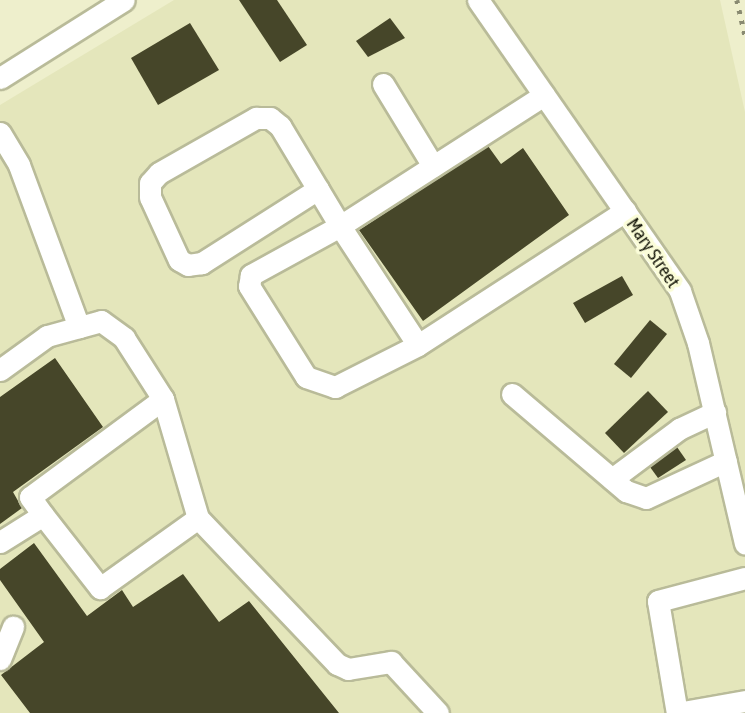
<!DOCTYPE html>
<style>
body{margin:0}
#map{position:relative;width:745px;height:713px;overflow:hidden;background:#eeefcc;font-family:"Asap Condensed",sans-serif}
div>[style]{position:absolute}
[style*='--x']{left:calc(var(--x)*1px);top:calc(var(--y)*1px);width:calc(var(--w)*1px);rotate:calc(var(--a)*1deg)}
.built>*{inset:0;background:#e4e6bb}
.building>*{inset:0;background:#464629}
.roads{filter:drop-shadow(2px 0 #b9bb99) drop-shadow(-2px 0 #b9bb99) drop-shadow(0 2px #b9bb99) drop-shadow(0 -2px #b9bb99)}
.minor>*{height:21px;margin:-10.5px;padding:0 10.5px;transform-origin:10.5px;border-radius:10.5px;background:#fff}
.rail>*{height:4.5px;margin-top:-2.25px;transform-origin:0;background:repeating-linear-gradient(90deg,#898a71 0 3.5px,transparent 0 10.5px)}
span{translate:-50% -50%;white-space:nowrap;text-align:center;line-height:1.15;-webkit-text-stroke:7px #fbfdd9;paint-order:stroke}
.street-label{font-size:19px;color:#18190c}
</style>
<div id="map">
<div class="built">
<i style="clip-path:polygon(174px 0,720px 0,745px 112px,745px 713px,0 713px,0 105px)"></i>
</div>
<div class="building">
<i style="clip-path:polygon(239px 0,277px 0,307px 45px,280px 62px)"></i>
<i style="clip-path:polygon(390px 18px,405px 38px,368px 57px,356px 41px)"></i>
<i style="clip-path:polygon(190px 23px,219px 70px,158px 105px,131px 58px)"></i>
<i style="clip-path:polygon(488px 146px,501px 164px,523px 148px,569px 215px,423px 321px,359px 230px)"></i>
<i style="clip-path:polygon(622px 276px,633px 295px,585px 323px,573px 303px)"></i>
<i style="clip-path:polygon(650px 320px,667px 334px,631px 378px,614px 364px)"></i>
<i style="clip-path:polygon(55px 358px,103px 427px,13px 492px,22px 508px,0 524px,0 397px)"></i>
<i style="clip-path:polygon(648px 391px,668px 412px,624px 453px,605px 433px)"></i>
<i style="clip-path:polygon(677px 447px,686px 460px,658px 478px,650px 467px)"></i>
<i style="clip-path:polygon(34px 543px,87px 616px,122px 590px,133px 607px,183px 574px,219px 622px,249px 601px,339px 713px,30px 713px,1px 675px,44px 642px,0 580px,0 569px)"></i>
</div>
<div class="roads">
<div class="minor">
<i style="--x:478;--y:0;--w:354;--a:55.2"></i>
<i style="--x:680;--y:291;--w:55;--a:70.9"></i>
<i style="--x:698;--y:343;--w:206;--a:76.8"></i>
<i style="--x:0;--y:78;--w:146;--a:-32.2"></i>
<i style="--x:383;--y:84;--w:96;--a:58.6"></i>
<i style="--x:544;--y:95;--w:242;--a:147.3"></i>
<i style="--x:340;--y:226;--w:142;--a:56.8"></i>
<i style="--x:418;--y:345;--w:247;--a:-32.9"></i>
<i style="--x:0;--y:133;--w:37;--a:59"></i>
<i style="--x:19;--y:165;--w:173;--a:69.7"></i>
<i style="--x:318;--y:189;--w:138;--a:147.5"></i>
<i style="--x:202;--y:263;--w:14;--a:172"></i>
<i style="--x:188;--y:265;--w:10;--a:-151"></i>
<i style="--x:179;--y:260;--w:69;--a:-114.7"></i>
<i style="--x:150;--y:197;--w:14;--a:-90"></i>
<i style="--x:150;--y:183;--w:13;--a:-48"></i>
<i style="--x:159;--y:173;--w:112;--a:-29.6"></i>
<i style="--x:256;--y:118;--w:14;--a:0"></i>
<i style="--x:270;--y:118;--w:13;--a:39"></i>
<i style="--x:280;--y:126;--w:117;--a:59"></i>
<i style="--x:340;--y:226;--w:102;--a:151.2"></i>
<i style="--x:251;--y:275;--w:11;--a:100"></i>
<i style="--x:249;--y:286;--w:107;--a:57.9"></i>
<i style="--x:306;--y:377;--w:31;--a:19"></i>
<i style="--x:335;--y:387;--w:93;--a:-26.8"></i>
<i style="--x:0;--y:370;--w:58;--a:-35.9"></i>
<i style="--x:47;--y:336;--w:56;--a:-15.5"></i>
<i style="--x:101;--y:321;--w:29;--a:36"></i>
<i style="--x:124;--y:338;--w:72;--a:57.4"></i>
<i style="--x:163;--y:399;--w:165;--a:143.6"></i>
<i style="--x:30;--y:497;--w:22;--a:54"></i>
<i style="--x:43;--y:515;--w:51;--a:147.9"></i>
<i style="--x:512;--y:394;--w:150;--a:40.4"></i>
<i style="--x:626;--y:491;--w:21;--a:19"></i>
<i style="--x:646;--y:498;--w:88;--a:-24.8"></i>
<i style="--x:612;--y:479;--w:84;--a:-36.7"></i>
<i style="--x:679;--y:429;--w:40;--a:-25"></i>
<i style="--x:43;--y:515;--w:93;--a:52"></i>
<i style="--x:100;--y:588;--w:120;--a:-35.5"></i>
<i style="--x:198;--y:518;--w:124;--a:-106.4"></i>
<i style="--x:198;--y:518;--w:202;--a:46.4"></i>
<i style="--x:337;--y:664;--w:12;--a:24"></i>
<i style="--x:348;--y:669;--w:44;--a:-9.2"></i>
<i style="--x:391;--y:662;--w:69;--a:47.3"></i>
<i style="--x:745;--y:578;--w:90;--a:165.2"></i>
<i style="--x:658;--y:601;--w:114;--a:80.4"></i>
<i style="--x:677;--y:713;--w:69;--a:-10"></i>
<i style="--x:0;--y:659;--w:35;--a:-68"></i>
</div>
</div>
<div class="rail">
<i style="--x:737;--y:0;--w:37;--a:77"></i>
</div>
<div class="street-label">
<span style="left:653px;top:253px;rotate:56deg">Mary Street</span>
</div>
</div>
